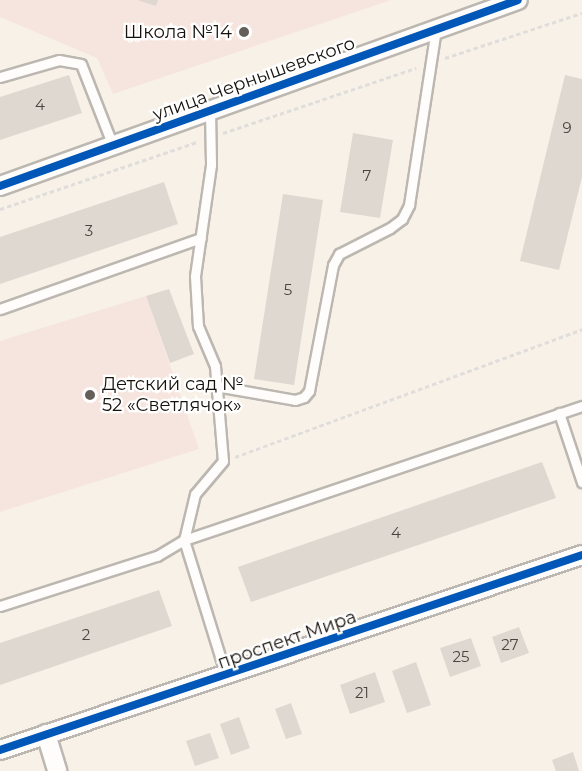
<!DOCTYPE html>
<meta charset="utf-8">
<style>
body{margin:0}
#map{position:relative;width:582px;height:771px;overflow:hidden;background:#f8f1e8;font-family:Montserrat,sans-serif}
div>[style]{position:absolute}
[style*='--x']{left:calc(var(--x)*1px);top:calc(var(--y)*1px);width:calc(var(--w)*1px);rotate:calc(var(--a)*1deg)}
.education>*{inset:0;background:#f6e5de}
.building>*{inset:0;background:#ded8d1}
.path>*{height:3px;margin-top:-1.5px;transform-origin:0;background:repeating-linear-gradient(90deg,#e0dedb 0 4.5px,transparent 0 7.5px)}
.roads{filter:drop-shadow(2px 0 #bcb7b0) drop-shadow(-2px 0 #bcb7b0) drop-shadow(0 2px #bcb7b0) drop-shadow(0 -2px #bcb7b0)}
.lane>*{height:9px;margin:-4.5px;padding:0 4.5px;transform-origin:4.5px;border-radius:4.5px;background:#fefdfc}
.street>*{height:18px;margin:-9px;padding:0 9px;transform-origin:9px;border-radius:9px;background:#fefdfc}
.cycleway>*{height:8px;margin:-4px;padding:0 4px;transform-origin:4px;border-radius:4px;background:#0057b8}
.dots>*{width:16px;height:16px;translate:-50% -50%;box-sizing:border-box;border:3px solid #fff;border-radius:50%}
span{translate:-50% -50%;white-space:nowrap;text-align:center;line-height:1.15;-webkit-text-stroke:4.5px #fff;paint-order:stroke}
.number-label{font-size:15px;color:#49453e}
.number-label span{-webkit-text-stroke-width:0}
.poi-label{font-size:18px;color:#15110b}
.right{translate:-100% -50%;text-align:right}
.left{translate:0 -50%;text-align:left}
.street-label{font-size:18px;color:#15110b}
</style>
<div id="map">
<div class="education">
<i style="clip-path:polygon(0 0,391px 0,113px 94px,97px 58px,0 17px)"></i>
<i style="clip-path:polygon(146px 296px,199px 449px,0 512px,0 341px)"></i>
</div>
<div class="building">
<i style="clip-path:polygon(137px 0,158px 0,156px 6px)"></i>
<i style="clip-path:polygon(69px 75px,82px 113px,0 140px,0 97px)"></i>
<i style="clip-path:polygon(565px 75px,582px 79px,582px 177px,559px 270px,520px 261px)"></i>
<i style="clip-path:polygon(353px 133px,393px 140px,380px 218px,340px 212px)"></i>
<i style="clip-path:polygon(164px 182px,178px 224px,0 284px,0 237px)"></i>
<i style="clip-path:polygon(283px 194px,323px 200px,294px 385px,254px 379px)"></i>
<i style="clip-path:polygon(169px 289px,194px 354px,170px 363px,146px 296px)"></i>
<i style="clip-path:polygon(542px 462px,556px 498px,251px 602px,238px 567px)"></i>
<i style="clip-path:polygon(159px 590px,172px 626px,0 685px,0 643px)"></i>
<i style="clip-path:polygon(519px 627px,529px 653px,501px 663px,492px 637px)"></i>
<i style="clip-path:polygon(471px 638px,481px 666px,450px 677px,440px 648px)"></i>
<i style="clip-path:polygon(416px 662px,431px 705px,407px 713px,392px 671px)"></i>
<i style="clip-path:polygon(375px 672px,385px 702px,350px 714px,340px 685px)"></i>
<i style="clip-path:polygon(291px 703px,302px 734px,286px 739px,275px 709px)"></i>
<i style="clip-path:polygon(239px 717px,250px 748px,231px 755px,220px 724px)"></i>
<i style="clip-path:polygon(210px 733px,219px 758px,195px 766px,186px 741px)"></i>
<i style="clip-path:polygon(573px 752px,579px 771px,556px 771px,552px 760px)"></i>
</div>
<div class="path">
<i style="--x:445;--y:58;--w:144;--a:-18.2"></i>
<i style="--x:223;--y:133;--w:204;--a:-18.6"></i>
<i style="--x:0;--y:209;--w:208;--a:-18.8"></i>
<i style="--x:235;--y:457;--w:370;--a:-20.2"></i>
</div>
<div class="roads">
<div class="lane">
<i style="--x:0;--y:77;--w:61;--a:-16.1"></i>
<i style="--x:59;--y:60;--w:22;--a:10"></i>
<i style="--x:81;--y:64;--w:88;--a:68.7"></i>
<i style="--x:210;--y:111;--w:54;--a:88.9"></i>
<i style="--x:211;--y:165;--w:112;--a:98.2"></i>
<i style="--x:195;--y:276;--w:50;--a:86.6"></i>
<i style="--x:198;--y:326;--w:43;--a:67"></i>
<i style="--x:215;--y:366;--w:95;--a:85.2"></i>
<i style="--x:223;--y:461;--w:43;--a:130.3"></i>
<i style="--x:195;--y:494;--w:47;--a:103.4"></i>
<i style="--x:184;--y:540;--w:142;--a:72.8"></i>
<i style="--x:0;--y:309;--w:213;--a:-19.5"></i>
<i style="--x:216;--y:386;--w:80;--a:10"></i>
<i style="--x:295;--y:400;--w:9;--a:-18"></i>
<i style="--x:304;--y:397;--w:8;--a:-50"></i>
<i style="--x:309;--y:391;--w:128;--a:-79.2"></i>
<i style="--x:333;--y:265;--w:13;--a:-61"></i>
<i style="--x:339;--y:254;--w:57;--a:-27"></i>
<i style="--x:390;--y:228;--w:15;--a:-37"></i>
<i style="--x:402;--y:219;--w:16;--a:-63"></i>
<i style="--x:409;--y:205;--w:178;--a:-81.3"></i>
<i style="--x:559;--y:413;--w:73;--a:71.6"></i>
<i style="--x:0;--y:606;--w:165;--a:-17.7"></i>
<i style="--x:157;--y:556;--w:31;--a:-31"></i>
<i style="--x:184;--y:540;--w:420;--a:-18.6"></i>
</div>
<div class="street">
<i style="--x:0;--y:186;--w:550;--a:-19.75"></i>
<i style="--x:46;--y:734;--w:39;--a:73"></i>
<i style="--x:0;--y:750;--w:614;--a:-18.52"></i>
</div>
</div>
<div class="cycleway">
<i style="--x:0;--y:186;--w:550;--a:-19.75"></i>
<i style="--x:0;--y:750;--w:614;--a:-18.52"></i>
</div>
<div class="dots">
<i style="left:244px;top:32px;background:#645f58"></i>
<i style="left:90px;top:395px;background:#645f58"></i>
</div>
<div class="number-label">
<span style="left:40px;top:105px">4</span>
<span style="left:567px;top:128px">9</span>
<span style="left:367px;top:176px">7</span>
<span style="left:89px;top:231px">3</span>
<span style="left:288px;top:290px">5</span>
<span style="left:396px;top:533px">4</span>
<span style="left:86px;top:635px">2</span>
<span style="left:510px;top:645px">27</span>
<span style="left:461px;top:657px">25</span>
<span style="left:362px;top:693px">21</span>
</div>
<div class="poi-label">
<span class="right" style="left:232px;top:32px">Школа №14</span>
<span class="left" style="left:102px;top:395px">Детский сад №<br>52 «Светлячок»</span>
</div>
<div class="street-label">
<span style="left:254px;top:79px;rotate:-20deg">улица Чернышевского</span>
<span style="left:287px;top:640px;rotate:-19deg">проспект Мира</span>
</div>
</div>
